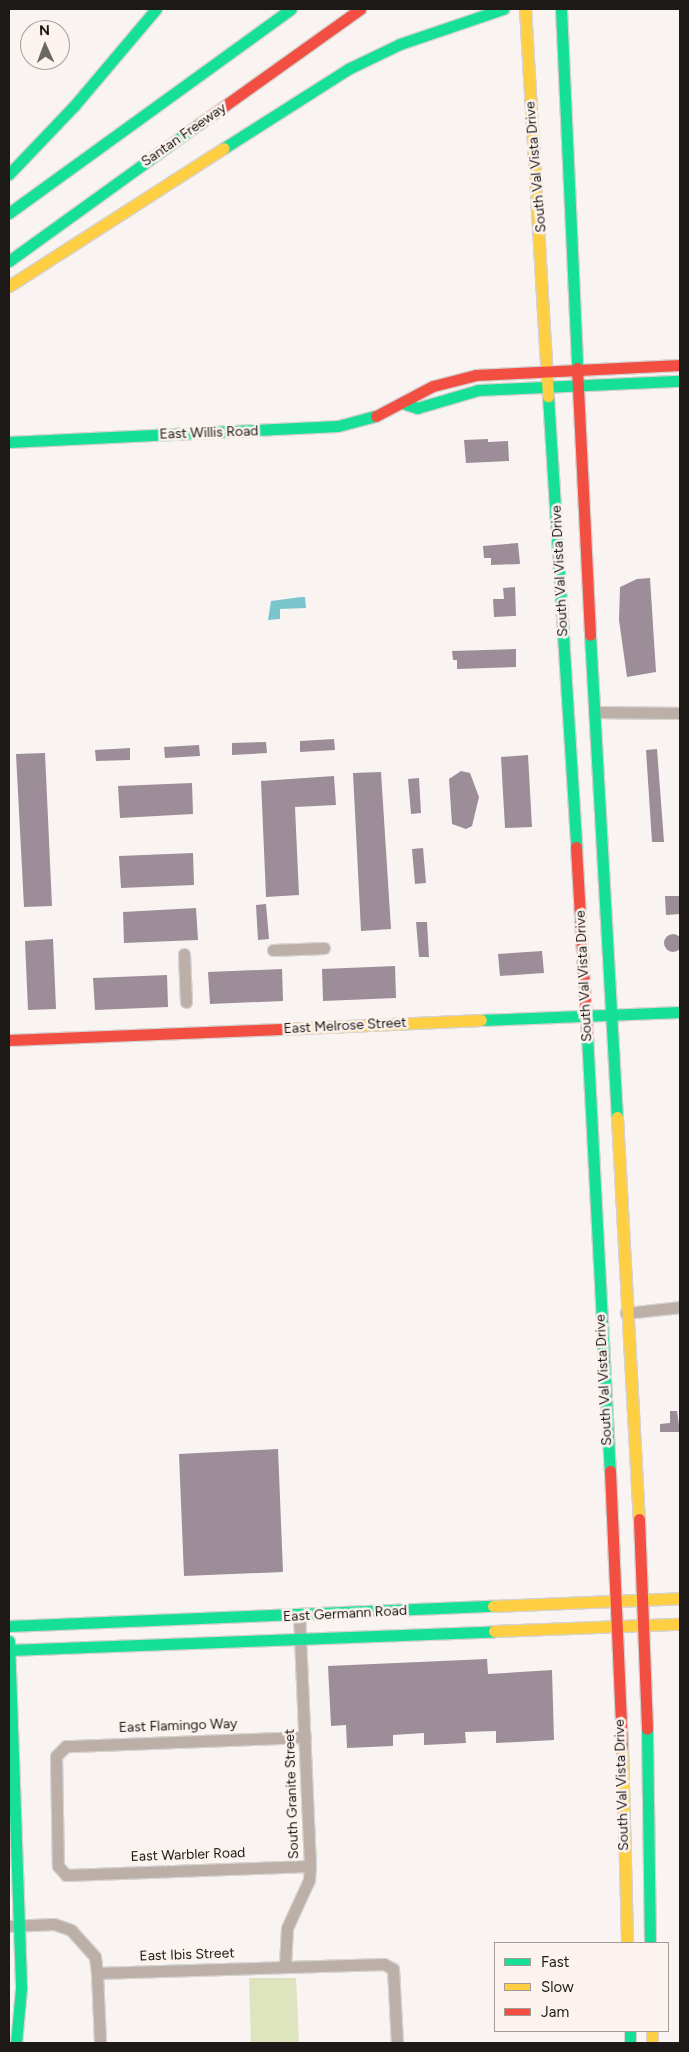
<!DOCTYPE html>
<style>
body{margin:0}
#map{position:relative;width:689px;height:2052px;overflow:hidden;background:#f9f4f2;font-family:Figtree,sans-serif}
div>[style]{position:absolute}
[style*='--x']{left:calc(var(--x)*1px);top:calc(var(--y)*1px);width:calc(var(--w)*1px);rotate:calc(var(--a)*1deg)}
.green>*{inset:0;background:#dee4bd}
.water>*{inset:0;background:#7bc6cc}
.building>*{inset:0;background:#9c8d98}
.round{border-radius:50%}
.roads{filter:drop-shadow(1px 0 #d5d2d0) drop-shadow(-1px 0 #d5d2d0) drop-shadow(0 1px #d5d2d0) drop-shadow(0 -1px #d5d2d0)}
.street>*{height:11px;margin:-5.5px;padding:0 5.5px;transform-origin:5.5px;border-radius:5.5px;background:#bbafa8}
.fast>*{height:11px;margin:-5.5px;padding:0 5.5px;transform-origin:5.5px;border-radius:5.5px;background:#16e098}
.slow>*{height:11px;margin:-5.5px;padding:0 5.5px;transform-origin:5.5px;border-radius:5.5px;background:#ffcf43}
.jam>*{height:11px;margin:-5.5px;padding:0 5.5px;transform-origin:5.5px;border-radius:5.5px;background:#f24e42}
span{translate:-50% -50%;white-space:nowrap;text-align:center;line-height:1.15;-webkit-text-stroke:5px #fcf3ef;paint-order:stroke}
.street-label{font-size:14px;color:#1c1917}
.frame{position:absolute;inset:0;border:10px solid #1c1917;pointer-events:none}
.legend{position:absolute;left:494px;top:1942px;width:175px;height:90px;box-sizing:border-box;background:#fcf3ef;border:1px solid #a29c99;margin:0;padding:6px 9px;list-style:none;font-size:15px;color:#1c1917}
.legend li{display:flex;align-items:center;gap:10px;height:25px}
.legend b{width:25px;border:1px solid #a29c99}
.north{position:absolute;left:20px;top:20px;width:50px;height:50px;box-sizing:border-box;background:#fcf3ef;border:1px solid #a29c99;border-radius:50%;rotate:358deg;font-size:14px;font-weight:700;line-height:20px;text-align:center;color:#1c1917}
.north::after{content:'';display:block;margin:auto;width:18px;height:22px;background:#696664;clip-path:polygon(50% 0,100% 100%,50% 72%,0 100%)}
</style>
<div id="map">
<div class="green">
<i style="clip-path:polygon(249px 1978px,296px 1978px,299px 2043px,251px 2043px)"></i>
</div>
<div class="water">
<i style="clip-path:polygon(301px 597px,305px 597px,306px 608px,280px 609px,280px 619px,268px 620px,271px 601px)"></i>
</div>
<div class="building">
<i style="clip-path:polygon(488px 439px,488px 442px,508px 441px,509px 461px,466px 463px,464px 440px)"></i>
<i style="clip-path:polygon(518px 543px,520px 564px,491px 565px,491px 558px,484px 558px,483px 546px)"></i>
<i style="clip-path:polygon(650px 578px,656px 672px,627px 677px,619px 620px,620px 587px,637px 579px)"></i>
<i style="clip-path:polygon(515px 587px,516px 616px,494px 617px,493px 599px,504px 599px,503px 588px)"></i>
<i style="clip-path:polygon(516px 649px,516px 667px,457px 669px,457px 660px,453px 660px,452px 651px)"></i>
<i style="clip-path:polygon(334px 739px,335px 750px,300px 752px,300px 741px)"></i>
<i style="clip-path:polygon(266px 742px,267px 753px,232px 755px,232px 743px)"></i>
<i style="clip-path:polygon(199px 745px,200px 756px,165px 758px,164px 747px)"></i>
<i style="clip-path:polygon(130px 748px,130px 760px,96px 761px,95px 750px)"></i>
<i style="clip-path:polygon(657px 749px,664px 842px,652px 842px,646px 750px)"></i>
<i style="clip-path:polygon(45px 753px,52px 906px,24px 907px,16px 754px)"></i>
<i style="clip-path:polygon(528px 755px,532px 827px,505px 828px,501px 757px)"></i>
<i style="clip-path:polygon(461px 771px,470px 773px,479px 797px,472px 826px,466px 829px,452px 824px,449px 779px)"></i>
<i style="clip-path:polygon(381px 772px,391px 929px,361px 931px,353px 773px)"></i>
<i style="clip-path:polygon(334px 776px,336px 805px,295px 807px,299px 895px,266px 897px,261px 781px)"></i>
<i style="clip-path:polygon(419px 778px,421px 813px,411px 814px,408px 779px)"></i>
<i style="clip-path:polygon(192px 783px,193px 814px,120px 818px,118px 786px)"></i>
<i style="clip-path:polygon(423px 848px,426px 883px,415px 884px,412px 849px)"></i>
<i style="clip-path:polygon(193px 853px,194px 885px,121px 888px,119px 856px)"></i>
<i style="clip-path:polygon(665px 896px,680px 896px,680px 914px,666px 915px)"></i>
<i style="clip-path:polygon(266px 904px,269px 939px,258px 940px,256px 905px)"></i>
<i style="clip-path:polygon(196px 908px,198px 940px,124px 943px,123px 912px)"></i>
<i style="clip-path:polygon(416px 922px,427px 922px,429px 957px,419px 957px)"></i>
<i class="round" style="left:664px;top:934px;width:18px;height:18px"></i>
<i style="clip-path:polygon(53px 939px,56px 1009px,28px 1010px,25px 941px)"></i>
<i style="clip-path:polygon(542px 951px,544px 973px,500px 976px,498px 954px)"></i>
<i style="clip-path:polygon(395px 966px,396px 998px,323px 1001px,322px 969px)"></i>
<i style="clip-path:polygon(282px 969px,283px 1001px,210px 1004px,208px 972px)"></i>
<i style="clip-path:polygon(167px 975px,168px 1007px,95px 1010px,93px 978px)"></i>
<i style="clip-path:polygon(670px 1411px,677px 1411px,680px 1432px,660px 1432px,660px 1424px,670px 1423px)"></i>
<i style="clip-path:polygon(278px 1449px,283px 1572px,184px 1576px,179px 1454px)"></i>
<i style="clip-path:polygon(487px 1659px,488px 1674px,552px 1670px,554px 1740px,496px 1743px,496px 1731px,465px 1732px,466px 1743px,424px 1745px,424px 1733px,393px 1735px,393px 1746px,347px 1748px,346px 1725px,331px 1726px,328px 1666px)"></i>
</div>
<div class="roads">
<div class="street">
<i style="--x:594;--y:712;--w:86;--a:0.7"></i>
<i style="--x:273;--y:950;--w:51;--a:-2.2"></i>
<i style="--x:184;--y:954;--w:48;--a:87.6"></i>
<i style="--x:626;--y:1313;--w:54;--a:-6.3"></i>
<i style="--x:305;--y:1737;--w:239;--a:177.8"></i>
<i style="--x:66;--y:1746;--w:14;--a:135"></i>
<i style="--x:56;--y:1756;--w:110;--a:89"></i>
<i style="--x:58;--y:1866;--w:12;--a:48"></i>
<i style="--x:66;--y:1875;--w:244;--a:-2.1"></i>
<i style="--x:9;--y:1926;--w:45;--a:-2.5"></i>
<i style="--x:54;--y:1924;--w:18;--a:19"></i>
<i style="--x:71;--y:1930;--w:36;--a:48"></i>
<i style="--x:95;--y:1957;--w:16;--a:83"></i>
<i style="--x:97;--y:1973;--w:287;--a:-1.8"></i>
<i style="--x:384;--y:1964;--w:10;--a:29"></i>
<i style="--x:393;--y:1969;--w:74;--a:86.9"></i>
<i style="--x:285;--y:1966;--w:38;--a:-87"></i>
<i style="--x:287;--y:1928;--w:53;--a:-65.4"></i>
<i style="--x:309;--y:1880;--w:14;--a:-86"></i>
<i style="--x:310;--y:1866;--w:250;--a:-92.5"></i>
<i style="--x:97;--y:1973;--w:70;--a:87.5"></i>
</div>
<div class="fast">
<i style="--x:561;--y:9;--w:359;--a:87.4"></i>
<i style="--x:224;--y:148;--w:147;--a:-32.5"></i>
<i style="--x:348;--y:69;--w:58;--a:-25.7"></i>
<i style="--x:400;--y:44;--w:109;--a:-18.8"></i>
<i style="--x:9;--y:174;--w:94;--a:-46.3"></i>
<i style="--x:74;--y:106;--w:127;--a:-49.8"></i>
<i style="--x:9;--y:213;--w:348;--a:-35.9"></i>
<i style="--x:9;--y:261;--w:234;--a:-35.8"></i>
<i style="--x:548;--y:396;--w:452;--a:86.4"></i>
<i style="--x:405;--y:404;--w:13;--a:18"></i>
<i style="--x:417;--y:408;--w:64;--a:-16.4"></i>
<i style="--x:478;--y:390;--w:202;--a:-2.6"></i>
<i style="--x:9;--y:442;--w:329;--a:-2.8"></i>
<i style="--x:338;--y:426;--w:39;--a:-15"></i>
<i style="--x:590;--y:635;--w:483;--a:86.8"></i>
<i style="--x:481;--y:1020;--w:199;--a:-2.3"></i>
<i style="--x:587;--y:1035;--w:437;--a:87"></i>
<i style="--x:9;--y:1626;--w:484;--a:-2.4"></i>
<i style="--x:9;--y:1641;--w:348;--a:88"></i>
<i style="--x:21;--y:1989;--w:54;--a:95.3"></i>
<i style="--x:9;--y:1650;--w:485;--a:-2.2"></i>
<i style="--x:647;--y:1729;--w:214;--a:89.2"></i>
<i style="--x:630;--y:2031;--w:12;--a:90"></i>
</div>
<div class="slow">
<i style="--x:525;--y:9;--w:388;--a:86.6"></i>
<i style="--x:9;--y:286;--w:255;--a:-32.7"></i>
<i style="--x:281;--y:1029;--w:200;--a:-2.6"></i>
<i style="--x:617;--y:1117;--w:403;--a:86.9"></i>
<i style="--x:493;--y:1606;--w:187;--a:-2.4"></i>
<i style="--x:494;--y:1631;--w:186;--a:-2.2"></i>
<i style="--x:622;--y:1747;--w:196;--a:88.5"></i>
<i style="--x:652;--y:2031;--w:12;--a:90"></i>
</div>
<div class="jam">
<i style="--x:199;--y:124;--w:198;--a:-35.5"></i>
<i style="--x:577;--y:368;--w:267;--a:87.2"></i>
<i style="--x:376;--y:416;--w:64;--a:-27.8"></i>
<i style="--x:433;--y:386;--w:44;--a:-14.3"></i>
<i style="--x:476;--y:375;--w:204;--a:-2.8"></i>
<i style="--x:576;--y:847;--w:188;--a:86.7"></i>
<i style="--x:9;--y:1040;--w:272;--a:-2.3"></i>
<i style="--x:610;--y:1471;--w:276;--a:87.5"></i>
<i style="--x:639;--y:1519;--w:210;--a:87.8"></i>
</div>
</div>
<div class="street-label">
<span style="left:184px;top:135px;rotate:-35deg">Santan Freeway</span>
<span style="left:536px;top:167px;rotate:-95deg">South Val Vista Drive</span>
<span style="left:209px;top:433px;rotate:-2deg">East Willis Road</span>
<span style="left:560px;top:571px;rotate:-93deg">South Val Vista Drive</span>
<span style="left:584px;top:976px;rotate:-93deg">South Val Vista Drive</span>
<span style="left:345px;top:1026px;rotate:-3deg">East Melrose Street</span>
<span style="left:604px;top:1380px;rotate:-93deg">South Val Vista Drive</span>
<span style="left:345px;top:1614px;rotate:-3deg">East Germann Road</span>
<span style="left:178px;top:1726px;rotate:-2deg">East Flamingo Way</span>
<span style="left:622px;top:1785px;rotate:-92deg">South Val Vista Drive</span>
<span style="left:292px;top:1794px;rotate:-92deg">South Granite Street</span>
<span style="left:188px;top:1855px;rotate:-2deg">East Warbler Road</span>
<span style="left:187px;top:1955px;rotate:-2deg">East Ibis Street</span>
</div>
<div class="frame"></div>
<ul class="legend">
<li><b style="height:6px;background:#16e098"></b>Fast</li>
<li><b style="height:6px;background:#ffcf43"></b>Slow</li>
<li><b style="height:6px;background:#f24e42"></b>Jam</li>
</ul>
<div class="north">N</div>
</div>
